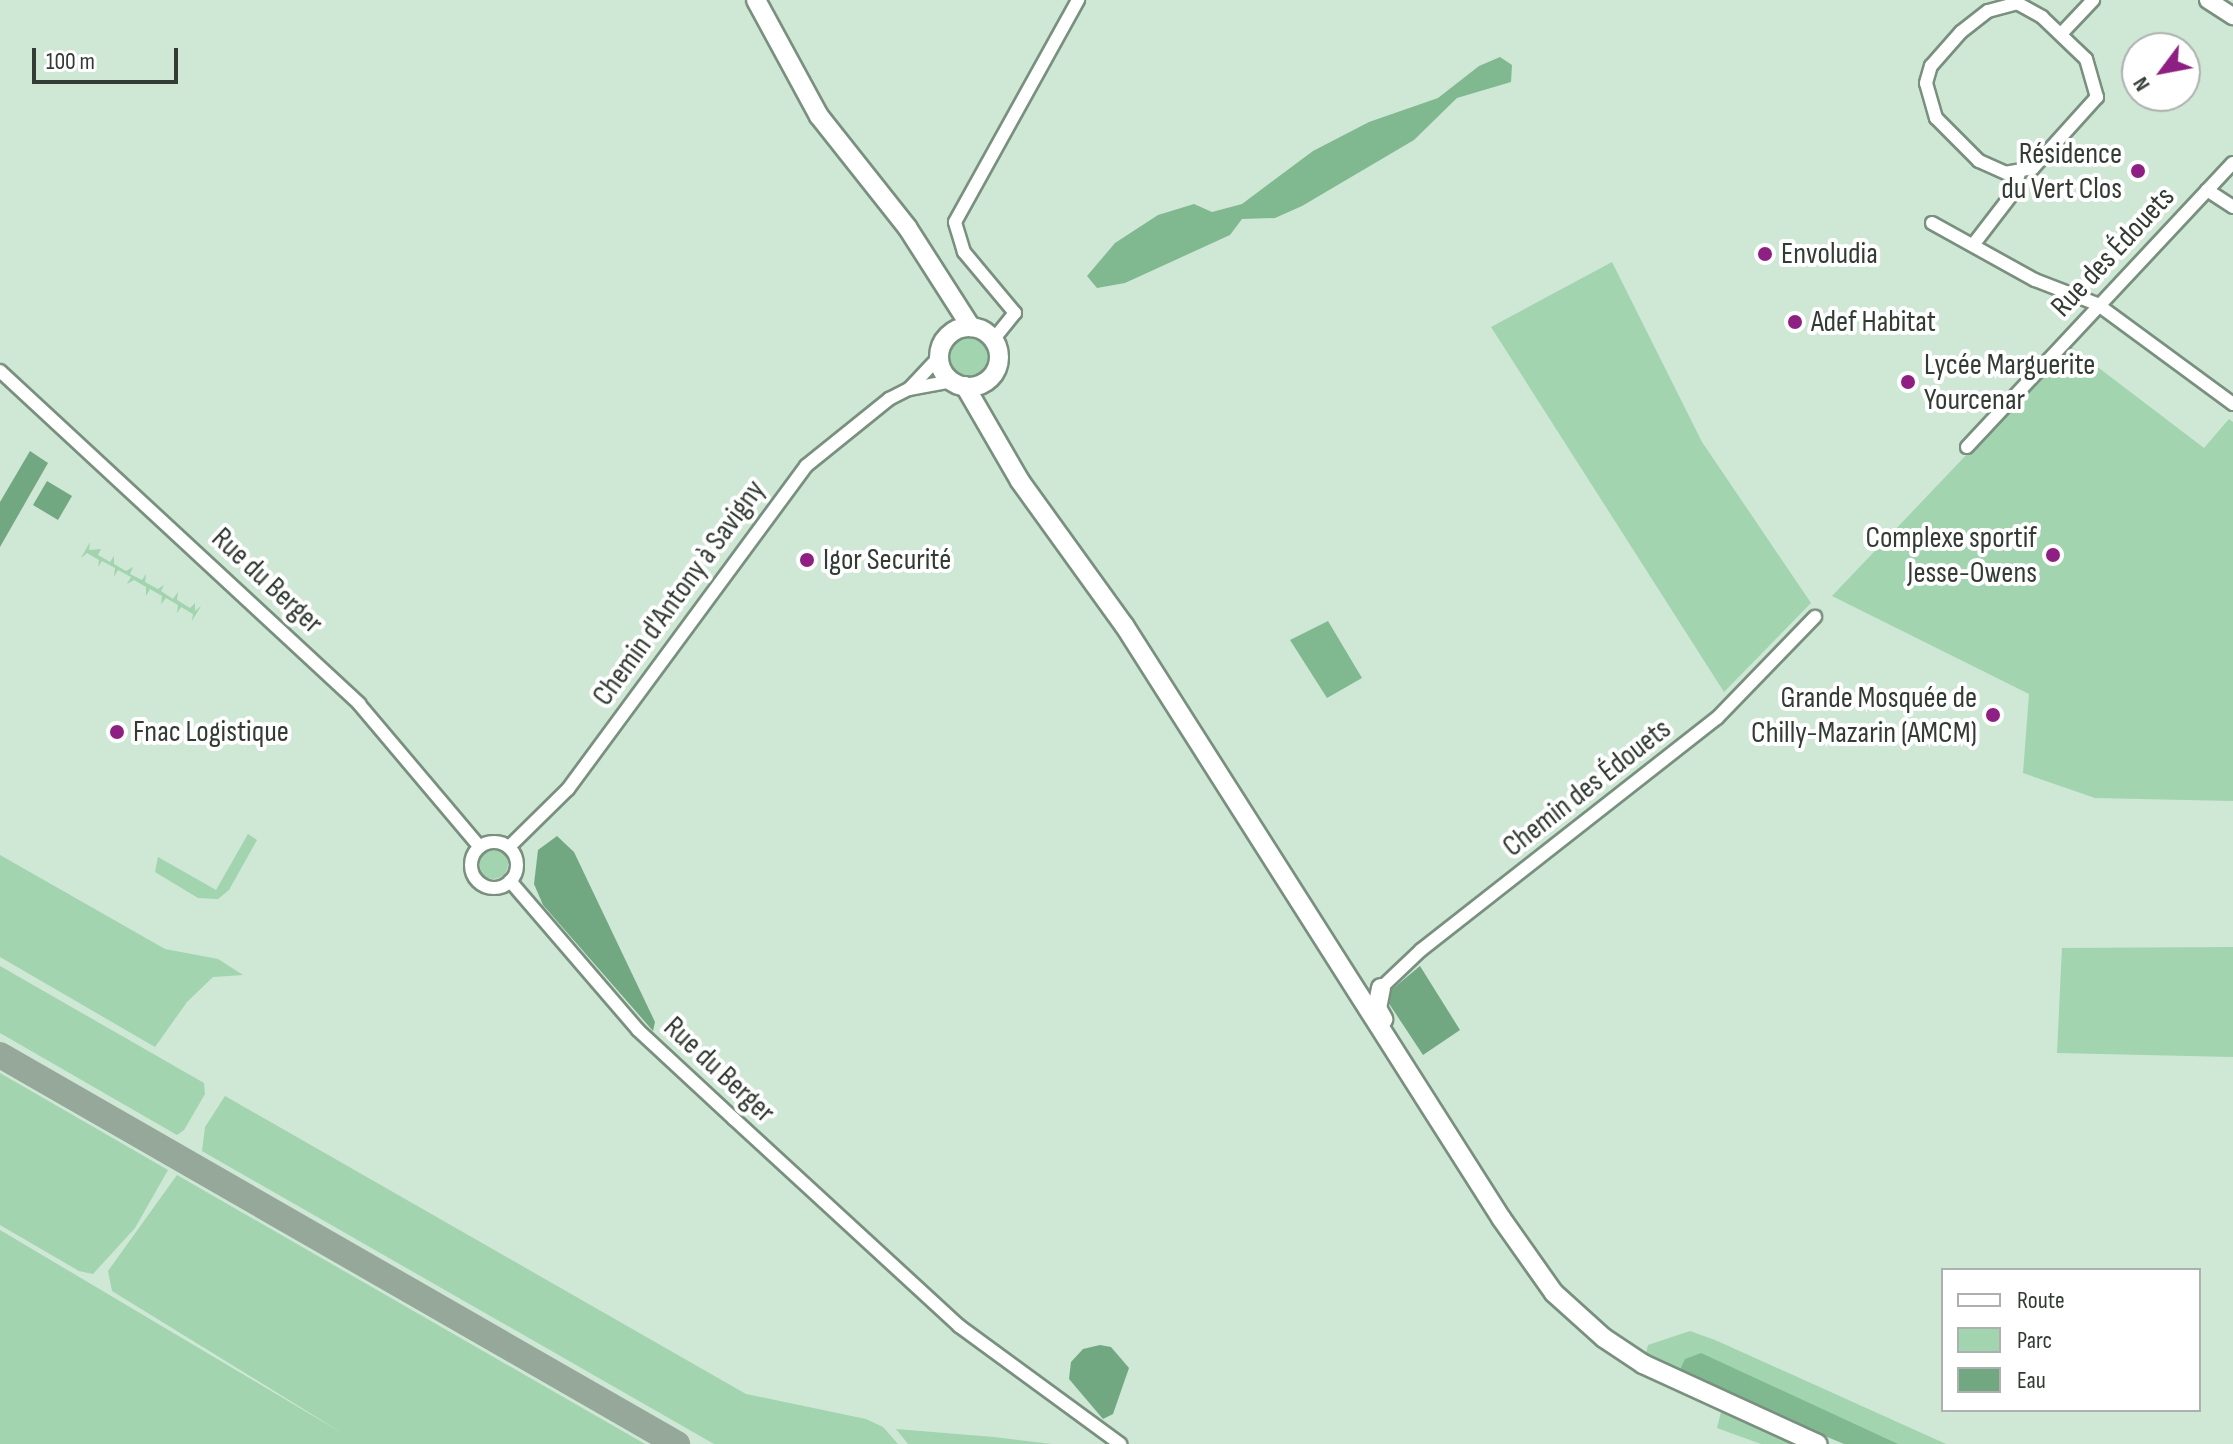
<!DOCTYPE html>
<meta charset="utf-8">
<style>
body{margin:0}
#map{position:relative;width:2233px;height:1444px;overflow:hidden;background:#cfe7d5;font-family:"Sofia Sans Condensed",sans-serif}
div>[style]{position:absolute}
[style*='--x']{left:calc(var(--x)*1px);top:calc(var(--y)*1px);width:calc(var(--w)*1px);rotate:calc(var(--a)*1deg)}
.green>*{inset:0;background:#a1d4af}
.round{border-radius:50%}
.forest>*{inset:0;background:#80b990}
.water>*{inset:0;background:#71a881}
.taxiway>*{height:26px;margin:-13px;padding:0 13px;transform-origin:13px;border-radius:13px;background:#95a89a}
.roads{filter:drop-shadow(2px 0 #79907f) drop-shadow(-2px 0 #79907f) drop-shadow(0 2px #79907f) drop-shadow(0 -2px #79907f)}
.minor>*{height:12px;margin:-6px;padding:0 6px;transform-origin:6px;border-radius:6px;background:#fff}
.minor>.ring{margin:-6px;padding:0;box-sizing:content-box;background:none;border:12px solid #fff;border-radius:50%}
.secondary>*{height:16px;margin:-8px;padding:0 8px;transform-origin:8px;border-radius:8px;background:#fff}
.primary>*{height:18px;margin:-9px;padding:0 9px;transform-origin:9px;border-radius:9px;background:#fff}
.primary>.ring{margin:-9px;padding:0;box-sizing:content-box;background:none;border:18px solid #fff;border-radius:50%}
.dots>*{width:22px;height:22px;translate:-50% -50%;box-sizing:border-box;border:4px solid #fff;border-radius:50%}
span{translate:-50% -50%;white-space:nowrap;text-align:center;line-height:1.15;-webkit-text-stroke:8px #fff;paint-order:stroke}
.poi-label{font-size:30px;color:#323b34}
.right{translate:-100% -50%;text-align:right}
.left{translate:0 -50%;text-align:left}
.street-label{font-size:30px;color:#323b34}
.legend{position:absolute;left:1941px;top:1268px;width:260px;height:144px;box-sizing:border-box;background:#fff;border:2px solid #adb1ae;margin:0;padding:10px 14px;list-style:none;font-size:24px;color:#323b34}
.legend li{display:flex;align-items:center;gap:16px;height:40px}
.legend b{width:40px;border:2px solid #adb1ae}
.north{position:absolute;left:2121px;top:32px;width:80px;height:80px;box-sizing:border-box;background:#fff;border:2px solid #adb1ae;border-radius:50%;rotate:238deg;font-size:22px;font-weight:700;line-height:32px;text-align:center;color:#323b34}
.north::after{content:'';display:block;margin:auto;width:28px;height:36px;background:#8e2083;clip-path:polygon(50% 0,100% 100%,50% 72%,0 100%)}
.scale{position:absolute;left:32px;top:48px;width:146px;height:36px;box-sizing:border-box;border:4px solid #323b34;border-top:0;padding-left:10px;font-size:24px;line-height:28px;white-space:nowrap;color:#323b34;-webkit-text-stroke:6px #fff;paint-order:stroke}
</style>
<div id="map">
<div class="green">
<i style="clip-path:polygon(1612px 262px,1702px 442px,1811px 603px,1724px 692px,1491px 327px)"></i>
<i class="round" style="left:946px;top:333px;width:46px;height:46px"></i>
<i style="clip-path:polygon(2070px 346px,2204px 448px,2229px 419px,2233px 422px,2233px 801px,2095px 798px,2023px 773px,2029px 694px,1832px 596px)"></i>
<i style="clip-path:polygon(90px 542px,89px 550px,101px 549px,98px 555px,110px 562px,114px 556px,114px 564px,126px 571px,133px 567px,130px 574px,142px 580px,146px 574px,145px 582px,158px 589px,164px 585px,161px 591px,173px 599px,178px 592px,177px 600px,190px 608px,195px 603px,195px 611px,201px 606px,192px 621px,193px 614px,181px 607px,177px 613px,178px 605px,166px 598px,161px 604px,162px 596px,150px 589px,146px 596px,146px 587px,134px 580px,127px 584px,131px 577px,118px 570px,114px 577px,115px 568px,102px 561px,98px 567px,99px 560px,87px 553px,81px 558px)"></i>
<i style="clip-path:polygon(248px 834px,257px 840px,229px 890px,218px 899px,198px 898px,155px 872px,158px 857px,216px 890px)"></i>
<i class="round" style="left:478px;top:849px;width:30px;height:30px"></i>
<i style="clip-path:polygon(0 855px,165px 949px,218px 959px,243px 975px,213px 977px,187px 1002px,155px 1047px,0 957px)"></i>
<i style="clip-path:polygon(2233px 947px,2233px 1057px,2057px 1053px,2062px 948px)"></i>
<i style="clip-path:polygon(0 966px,204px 1083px,205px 1094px,184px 1130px,177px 1135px,0 1033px)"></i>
<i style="clip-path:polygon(0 1073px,168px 1170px,135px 1228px,93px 1274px,79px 1271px,0 1225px)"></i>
<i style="clip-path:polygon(225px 1096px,746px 1394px,866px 1419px,883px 1427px,898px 1444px,714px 1444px,202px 1151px,205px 1127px)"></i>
<i style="clip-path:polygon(177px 1175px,645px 1444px,0 1444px,0 1230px,347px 1436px,112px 1291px,108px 1271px)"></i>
<i style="clip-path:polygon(1690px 1331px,1715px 1340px,1946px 1444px,1895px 1444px,1678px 1374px,1645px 1357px,1648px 1345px)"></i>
<i style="clip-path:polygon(1722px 1408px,1801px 1444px,1761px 1444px,1717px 1428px)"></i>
<i style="clip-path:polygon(896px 1429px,994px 1437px,1052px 1444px,908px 1444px)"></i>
</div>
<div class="forest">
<i style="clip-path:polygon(1500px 57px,1512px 65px,1511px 82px,1457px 98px,1414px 140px,1302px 206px,1275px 218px,1242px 219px,1230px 235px,1125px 283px,1097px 288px,1087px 276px,1115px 243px,1158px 215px,1194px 204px,1212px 212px,1242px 204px,1313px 151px,1369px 122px,1438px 98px,1479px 66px)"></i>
<i style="clip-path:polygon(1328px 621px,1362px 678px,1327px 698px,1290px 640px)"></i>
<i style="clip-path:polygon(1701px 1353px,1898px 1444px,1844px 1444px,1678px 1374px,1685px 1359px)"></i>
</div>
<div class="water">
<i style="clip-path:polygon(30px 451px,48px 463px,0 547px,0 502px)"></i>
<i style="clip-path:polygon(47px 481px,72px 496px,58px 520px,33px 505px)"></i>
<i style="clip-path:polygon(557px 836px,574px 852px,655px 1022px,653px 1031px,543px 905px,534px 884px,538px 850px)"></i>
<i style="clip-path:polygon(1420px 966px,1460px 1030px,1423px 1055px,1384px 996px)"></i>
<i style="clip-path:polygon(1100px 1345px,1111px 1347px,1129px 1368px,1113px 1414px,1103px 1419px,1069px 1379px,1071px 1362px,1083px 1349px)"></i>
</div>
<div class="taxiway">
<i style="--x:0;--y:1055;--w:781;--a:29.88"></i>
</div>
<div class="roads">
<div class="minor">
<i style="--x:2017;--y:3;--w:29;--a:29"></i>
<i style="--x:2042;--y:17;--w:61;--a:43.7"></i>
<i style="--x:2086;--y:59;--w:40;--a:74"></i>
<i style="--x:2097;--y:97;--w:96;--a:132"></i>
<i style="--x:2033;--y:168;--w:27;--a:170"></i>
<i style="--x:2006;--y:173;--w:30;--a:-156"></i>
<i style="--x:1979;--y:161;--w:61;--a:-135"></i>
<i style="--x:1936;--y:118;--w:36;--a:-106"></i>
<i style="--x:1926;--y:83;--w:18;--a:-74"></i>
<i style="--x:1931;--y:66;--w:45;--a:-48.6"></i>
<i style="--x:1961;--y:32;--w:34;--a:-38"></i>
<i style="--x:1988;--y:11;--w:30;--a:-15"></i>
<i style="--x:2061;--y:34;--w:47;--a:-46.7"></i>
<i style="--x:2207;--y:190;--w:31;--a:33"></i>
<i style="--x:1932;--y:223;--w:118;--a:29"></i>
<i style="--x:2035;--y:280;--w:66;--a:21.2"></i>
<i style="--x:2097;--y:304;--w:169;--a:36.3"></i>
<i style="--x:1973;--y:245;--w:66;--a:-52.4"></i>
<i style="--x:2013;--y:193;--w:21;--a:-73"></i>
<i style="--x:993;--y:340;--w:35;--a:-51"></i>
<i style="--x:1015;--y:313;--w:80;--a:-129.9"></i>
<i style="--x:964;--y:252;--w:31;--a:-107"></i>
<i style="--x:955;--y:222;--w:254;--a:-61"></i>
<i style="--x:0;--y:371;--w:490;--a:42.8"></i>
<i style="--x:359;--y:704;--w:187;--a:49.8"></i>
<i style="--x:909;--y:389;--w:44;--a:-46.8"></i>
<i style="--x:1967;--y:447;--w:389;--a:-46.9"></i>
<i class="ring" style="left:471px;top:842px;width:34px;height:34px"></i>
<i style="--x:509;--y:847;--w:83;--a:-44.5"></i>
<i style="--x:568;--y:789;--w:401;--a:-53.6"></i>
<i style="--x:806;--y:466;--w:107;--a:-38.9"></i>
<i style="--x:889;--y:399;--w:22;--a:-27"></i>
<i style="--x:909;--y:389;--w:44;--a:-10.5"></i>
<i style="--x:510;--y:881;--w:196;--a:49.3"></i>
<i style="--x:638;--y:1030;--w:131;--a:42.8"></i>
<i style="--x:734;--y:1119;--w:306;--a:42.6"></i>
<i style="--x:959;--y:1326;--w:200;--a:36.2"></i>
<i style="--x:1381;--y:988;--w:55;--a:-43.5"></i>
<i style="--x:1421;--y:950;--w:376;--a:-38.1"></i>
<i style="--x:1717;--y:718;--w:141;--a:-45.9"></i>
</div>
<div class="secondary">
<i style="--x:2208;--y:0;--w:30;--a:33"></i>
</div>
<div class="primary">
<i style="--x:756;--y:0;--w:132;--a:61.5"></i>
<i style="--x:819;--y:116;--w:142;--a:51.6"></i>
<i style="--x:907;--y:227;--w:119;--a:57.4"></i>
<i class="ring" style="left:939px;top:327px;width:42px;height:42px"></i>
<i style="--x:965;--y:386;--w:110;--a:59.9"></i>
<i style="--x:1020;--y:481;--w:178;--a:54.2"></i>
<i style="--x:1124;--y:625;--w:703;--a:57.55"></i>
<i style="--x:1501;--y:1218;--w:92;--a:54.8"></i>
<i style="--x:1554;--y:1293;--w:67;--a:42"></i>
<i style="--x:1604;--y:1338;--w:47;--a:33.7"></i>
<i style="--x:1643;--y:1364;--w:192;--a:24.6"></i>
<i style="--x:1381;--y:988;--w:20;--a:101"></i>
<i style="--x:1377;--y:1008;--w:13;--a:61"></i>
</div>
</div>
<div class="dots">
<i style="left:2138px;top:171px;background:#8e2083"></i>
<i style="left:1765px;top:254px;background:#8e2083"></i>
<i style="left:1795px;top:322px;background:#8e2083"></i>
<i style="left:1908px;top:382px;background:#8e2083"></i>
<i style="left:2053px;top:555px;background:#8e2083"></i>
<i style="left:807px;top:560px;background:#8e2083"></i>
<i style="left:1993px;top:715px;background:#8e2083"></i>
<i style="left:117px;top:732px;background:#8e2083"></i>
</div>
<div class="poi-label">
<span class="right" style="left:2122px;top:171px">Résidence<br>du Vert Clos</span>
<span class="left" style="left:1781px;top:254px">Envoludia</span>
<span class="left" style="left:1811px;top:322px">Adef Habitat</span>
<span class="left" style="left:1924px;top:382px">Lycée Marguerite<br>Yourcenar</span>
<span class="right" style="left:2037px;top:555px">Complexe sportif<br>Jesse-Owens</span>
<span class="left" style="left:823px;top:560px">Igor Securité</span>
<span class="right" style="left:1977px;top:715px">Grande Mosquée de<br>Chilly-Mazarin (AMCM)</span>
<span class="left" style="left:133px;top:732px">Fnac Logistique</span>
</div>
<div class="street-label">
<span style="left:2113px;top:252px;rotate:-47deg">Rue des Édouets</span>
<span style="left:267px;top:581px;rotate:43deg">Rue du Berger</span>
<span style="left:679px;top:593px;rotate:-54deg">Chemin d'Antony à Savigny</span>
<span style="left:1587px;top:788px;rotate:-38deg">Chemin des Édouets</span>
<span style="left:719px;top:1070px;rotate:43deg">Rue du Berger</span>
</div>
<ul class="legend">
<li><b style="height:10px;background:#fff"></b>Route</li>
<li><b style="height:22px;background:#a1d4af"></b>Parc</li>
<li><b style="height:22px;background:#71a881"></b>Eau</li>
</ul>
<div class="north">N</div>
<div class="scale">100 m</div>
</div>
